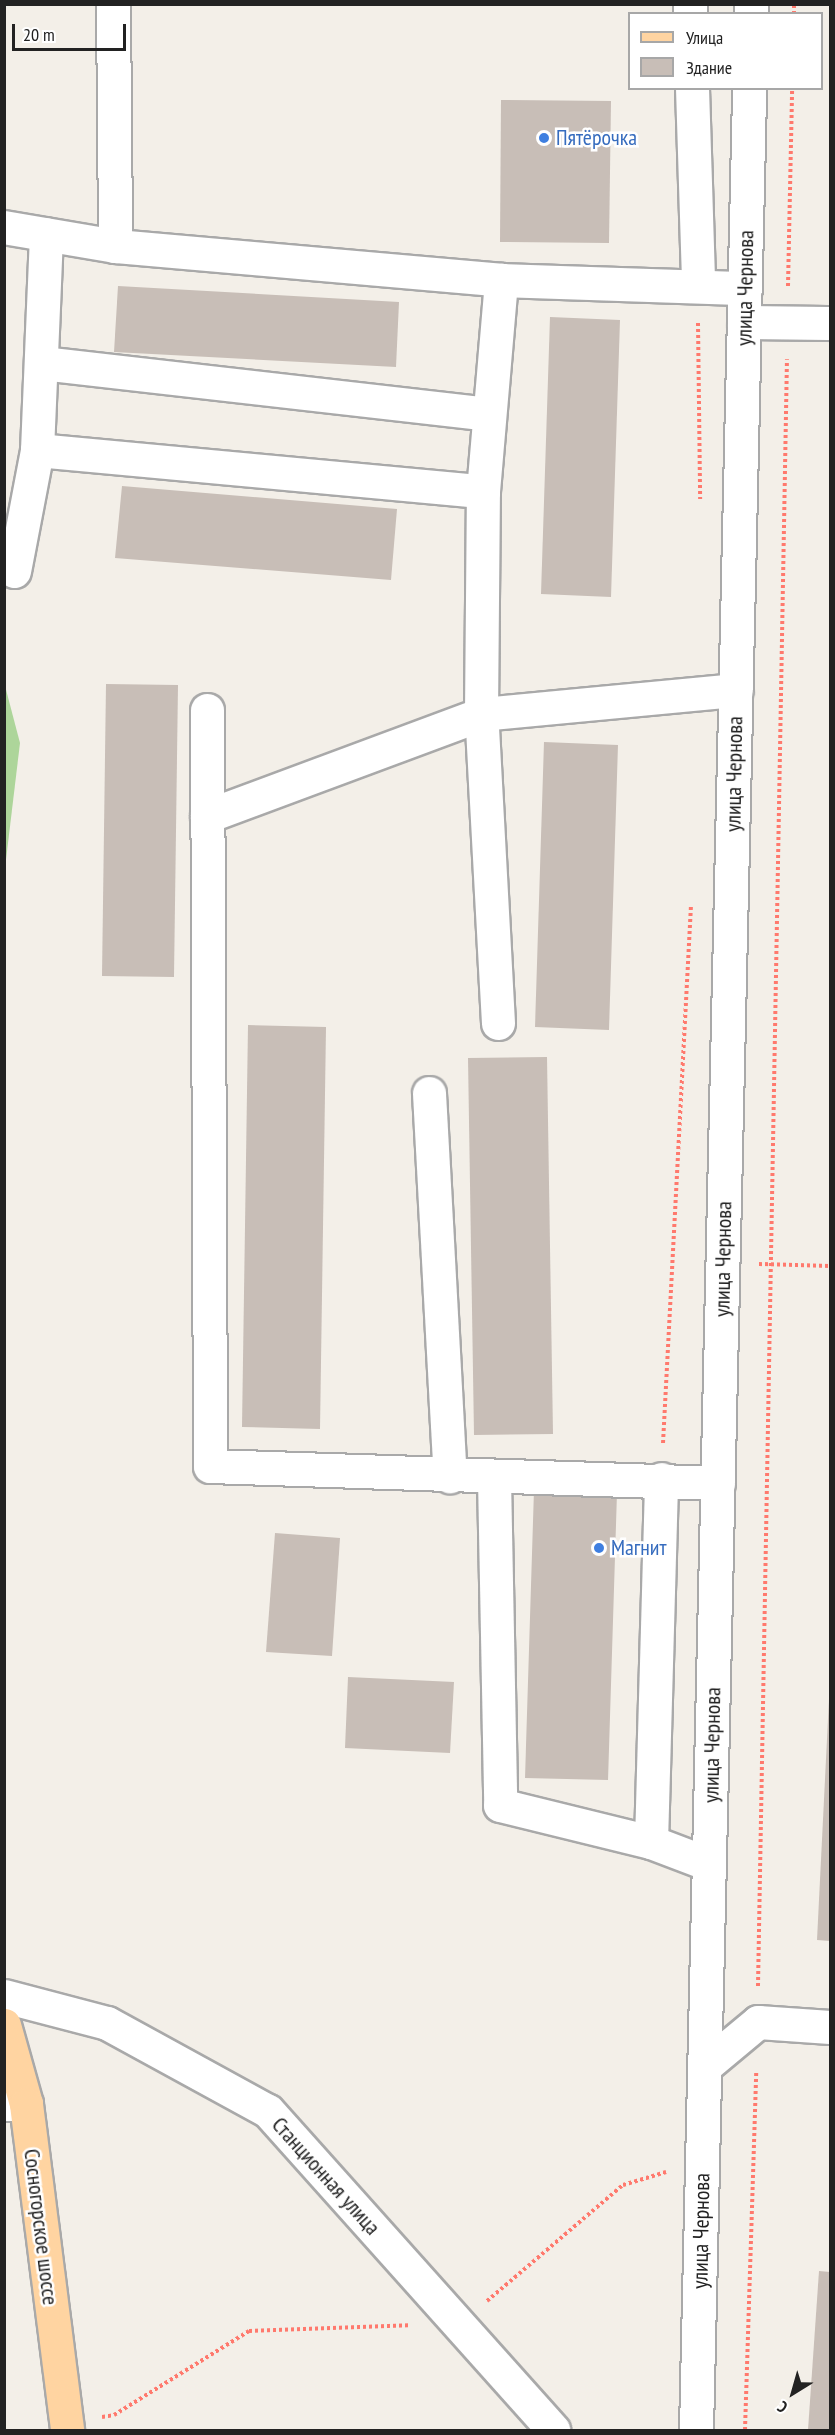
<!DOCTYPE html>
<meta charset="utf-8">
<style>
body{margin:0}
#map{position:relative;width:835px;height:2435px;overflow:hidden;background:#f3efe8;font-family:"PT Sans Narrow",sans-serif}
div>[style]{position:absolute}
[style*='--x']{left:calc(var(--x)*1px);top:calc(var(--y)*1px);width:calc(var(--w)*1px);rotate:calc(var(--a)*1deg)}
.forest>*{inset:0;background:#add59a}
.building>*{inset:0;background:#c8beb7}
.path>*{height:4px;margin-top:-2px;transform-origin:0;background:repeating-linear-gradient(90deg,#ff796d 0 3px,transparent 0 6px)}
.roads{filter:drop-shadow(2px 0 #a9a9a9) drop-shadow(-2px 0 #a9a9a9) drop-shadow(0 2px #a9a9a9) drop-shadow(0 -2px #a9a9a9)}
.minor>*{height:33px;margin:-16.5px;padding:0 16.5px;transform-origin:16.5px;border-radius:16.5px;background:#fff}
.major>*{height:33px;margin:-16.5px;padding:0 16.5px;transform-origin:16.5px;border-radius:16.5px;background:#ffd4a1}
.dots>*{width:16px;height:16px;translate:-50% -50%;box-sizing:border-box;border:3px solid #fff;border-radius:50%}
span{translate:-50% -50%;white-space:nowrap;text-align:center;line-height:1.15;-webkit-text-stroke:5px #fff;paint-order:stroke}
.shop-label{font-size:22px;color:#366cbe}
.left{translate:0 -50%;text-align:left}
.street-label{font-size:22px;color:#222}
.frame{position:absolute;inset:0;border:6px solid #222;pointer-events:none}
.legend{position:absolute;left:628px;top:12px;width:195px;height:78px;box-sizing:border-box;background:#fff;border:2px solid #a7a7a7;margin:0;padding:8px 10px;list-style:none;font-size:18px;color:#222}
.legend li{display:flex;align-items:center;gap:12px;height:30px}
.legend b{width:30px;border:2px solid #a7a7a7}
.north{position:absolute;left:763px;top:2363px;width:60px;height:60px;-webkit-text-stroke:4px #fff;paint-order:stroke;rotate:217deg;font-size:16px;font-weight:700;line-height:24px;text-align:center;color:#222}
.north::after{content:'';display:block;margin:auto;width:21px;height:27px;background:#222;clip-path:polygon(50% 0,100% 100%,50% 72%,0 100%)}
.scale{position:absolute;left:12px;top:24px;width:114px;height:27px;box-sizing:border-box;border:3px solid #222;border-top:0;padding-left:8px;font-size:18px;line-height:21px;white-space:nowrap;color:#222;-webkit-text-stroke:4px #fff;paint-order:stroke}
</style>
<div id="map">
<div class="forest">
<i style="clip-path:polygon(4px 682px,20px 743px,5px 868px,4px 868px)"></i>
</div>
<div class="building">
<i style="clip-path:polygon(501px 100px,611px 101px,609px 243px,500px 242px)"></i>
<i style="clip-path:polygon(118px 286px,399px 302px,396px 367px,114px 352px)"></i>
<i style="clip-path:polygon(550px 317px,620px 320px,611px 597px,541px 594px)"></i>
<i style="clip-path:polygon(122px 486px,397px 509px,391px 580px,115px 558px)"></i>
<i style="clip-path:polygon(106px 684px,178px 685px,174px 977px,102px 976px)"></i>
<i style="clip-path:polygon(544px 742px,618px 745px,609px 1030px,535px 1027px)"></i>
<i style="clip-path:polygon(248px 1025px,326px 1027px,320px 1429px,242px 1427px)"></i>
<i style="clip-path:polygon(547px 1057px,553px 1434px,474px 1435px,468px 1058px)"></i>
<i style="clip-path:polygon(534px 1489px,617px 1492px,608px 1780px,525px 1778px)"></i>
<i style="clip-path:polygon(275px 1533px,340px 1538px,332px 1656px,266px 1652px)"></i>
<i style="clip-path:polygon(348px 1677px,454px 1682px,450px 1753px,345px 1748px)"></i>
<i style="clip-path:polygon(829px 1699px,830px 1699px,830px 1941px,817px 1940px)"></i>
<i style="clip-path:polygon(819px 2271px,830px 2272px,830px 2430px,808px 2430px)"></i>
</div>
<div class="path">
<i style="--x:794;--y:14;--w:10;--a:-90"></i>
<i style="--x:788;--y:286;--w:198;--a:-88.8"></i>
<i style="--x:698;--y:323;--w:176;--a:89.3"></i>
<i style="--x:759;--y:1264;--w:71;--a:1.6"></i>
<i style="--x:663;--y:1443;--w:539;--a:-87.02"></i>
<i style="--x:758;--y:1986;--w:1627;--a:-88.98"></i>
<i style="--x:487;--y:2301;--w:179;--a:-40.5"></i>
<i style="--x:623;--y:2185;--w:45;--a:-16.8"></i>
<i style="--x:102;--y:2417;--w:12;--a:-9"></i>
<i style="--x:114;--y:2415;--w:159;--a:-31.9"></i>
<i style="--x:249;--y:2331;--w:160;--a:-2.1"></i>
<i style="--x:745;--y:2430;--w:358;--a:-88.2"></i>
</div>
<div class="roads">
<div class="minor">
<i style="--x:113;--y:4;--w:242;--a:89.5"></i>
<i style="--x:690;--y:4;--w:10;--a:90"></i>
<i style="--x:751;--y:14;--w:10;--a:-90"></i>
<i style="--x:692;--y:88;--w:196;--a:88.2"></i>
<i style="--x:4;--y:227;--w:113;--a:9.7"></i>
<i style="--x:115;--y:246;--w:387;--a:5"></i>
<i style="--x:501;--y:280;--w:244;--a:1.9"></i>
<i style="--x:744;--y:322;--w:86;--a:0.7"></i>
<i style="--x:42;--y:363;--w:449;--a:6.5"></i>
<i style="--x:37;--y:450;--w:448;--a:5.3"></i>
<i style="--x:14;--y:571;--w:123;--a:-79.2"></i>
<i style="--x:37;--y:450;--w:216;--a:-87.6"></i>
<i style="--x:207;--y:710;--w:756;--a:89.77"></i>
<i style="--x:210;--y:1466;--w:508;--a:1.92"></i>
<i style="--x:207;--y:816;--w:292;--a:-20.4"></i>
<i style="--x:481;--y:714;--w:256;--a:-5.4"></i>
<i style="--x:498;--y:1023;--w:309;--a:-93.1"></i>
<i style="--x:481;--y:714;--w:223;--a:-89.5"></i>
<i style="--x:483;--y:491;--w:212;--a:-85.1"></i>
<i style="--x:429;--y:1093;--w:384;--a:86.9"></i>
<i style="--x:494;--y:1478;--w:327;--a:88.9"></i>
<i style="--x:500;--y:1805;--w:155;--a:13.8"></i>
<i style="--x:651;--y:1842;--w:62;--a:20.8"></i>
<i style="--x:651;--y:1842;--w:363;--a:-88.4"></i>
<i style="--x:4;--y:1996;--w:106;--a:14.7"></i>
<i style="--x:107;--y:2023;--w:183;--a:28.7"></i>
<i style="--x:268;--y:2111;--w:428;--a:48.2"></i>
<i style="--x:705;--y:2066;--w:69;--a:-39.7"></i>
<i style="--x:758;--y:2022;--w:72;--a:4"></i>
<i style="--x:4;--y:2104;--w:22;--a:0"></i>
<i style="--x:696;--y:2430;--w:2343;--a:-88.7"></i>
</div>
<div class="major">
<i style="--x:4;--y:2025;--w:82;--a:74.4"></i>
<i style="--x:26;--y:2104;--w:329;--a:82.8"></i>
</div>
</div>
<div class="dots">
<i style="left:544px;top:138px;background:#3f7fe0"></i>
<i style="left:599px;top:1548px;background:#3f7fe0"></i>
</div>
<div class="shop-label">
<span class="left" style="left:556px;top:138px">Пятёрочка</span>
<span class="left" style="left:611px;top:1548px">Магнит</span>
</div>
<div class="street-label">
<span style="left:745px;top:288px;rotate:-89deg">улица Чернова</span>
<span style="left:734px;top:774px;rotate:-89deg">улица Чернова</span>
<span style="left:723px;top:1259px;rotate:-89deg">улица Чернова</span>
<span style="left:712px;top:1745px;rotate:-89deg">улица Чернова</span>
<span style="left:326px;top:2176px;rotate:48deg">Станционная улица</span>
<span style="left:41px;top:2227px;rotate:83deg">Сосногорское шоссе</span>
<span style="left:701px;top:2231px;rotate:-89deg">улица Чернова</span>
</div>
<div class="frame"></div>
<ul class="legend">
<li><b style="height:8px;background:#ffd4a1"></b>Улица</li>
<li><b style="height:16px;background:#c8beb7"></b>Здание</li>
</ul>
<div class="north">С</div>
<div class="scale">20 m</div>
</div>
